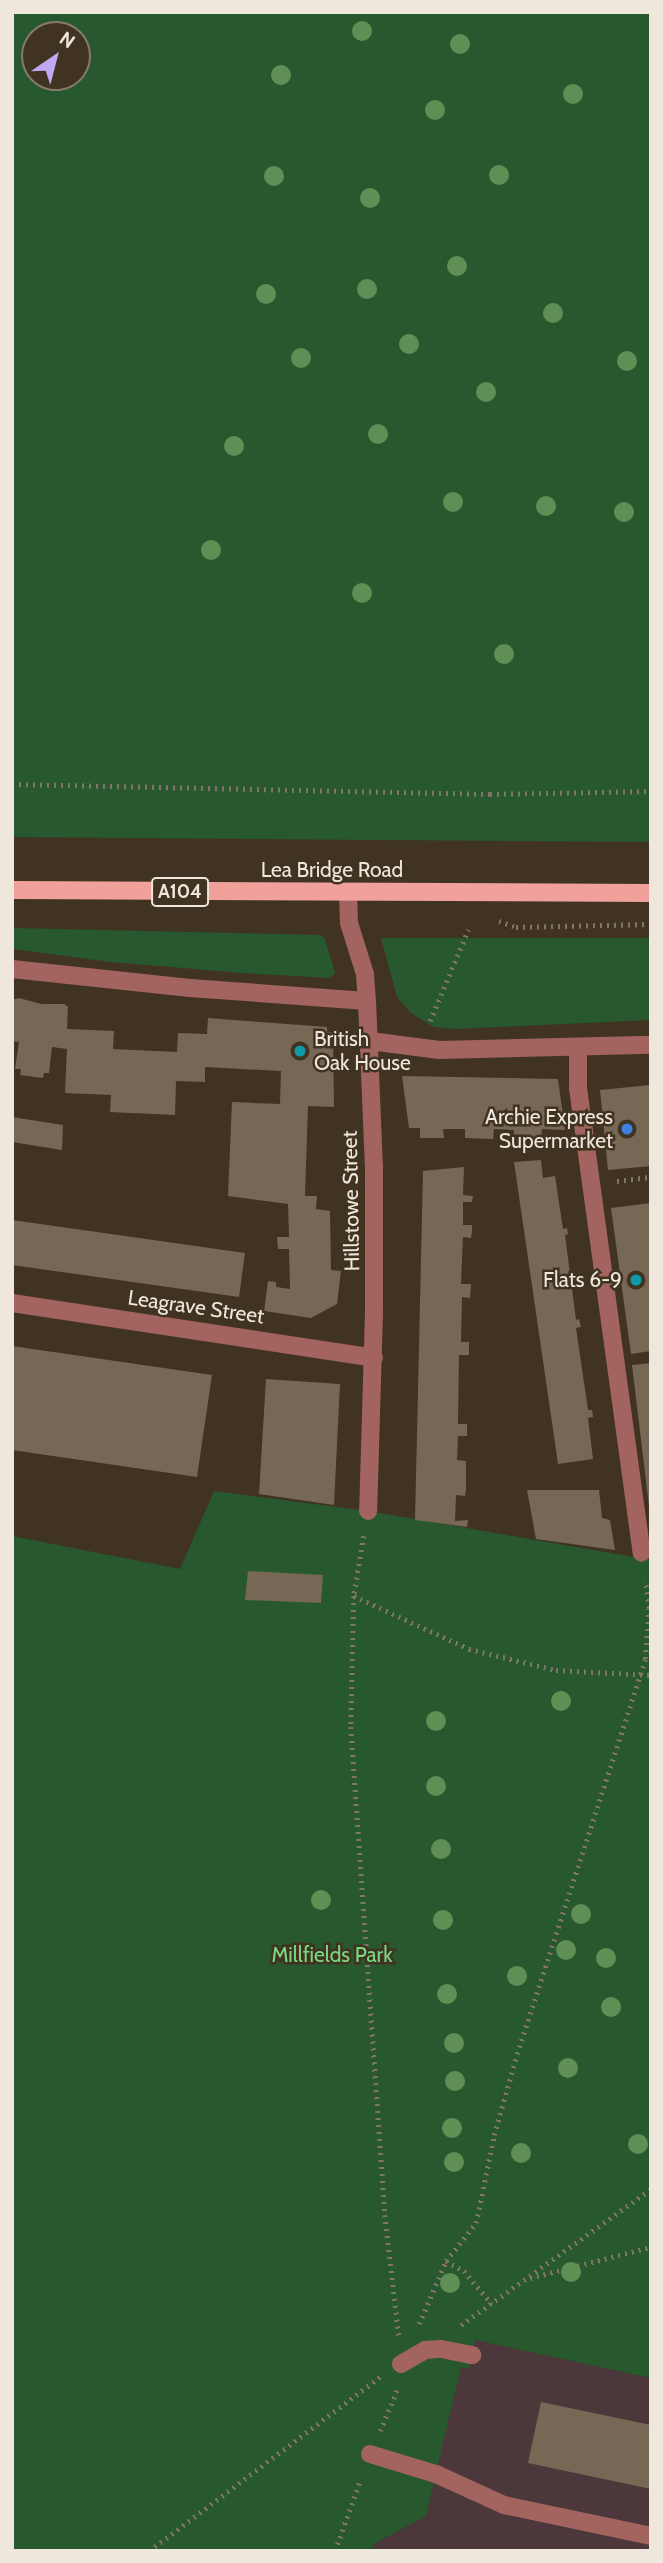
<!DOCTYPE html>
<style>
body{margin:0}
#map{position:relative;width:663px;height:2563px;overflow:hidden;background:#413322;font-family:Cabin,sans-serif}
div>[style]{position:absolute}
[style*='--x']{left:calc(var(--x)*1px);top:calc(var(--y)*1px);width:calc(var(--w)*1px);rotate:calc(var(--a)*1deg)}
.industrial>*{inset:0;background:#4c373a}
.green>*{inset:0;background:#28582d}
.building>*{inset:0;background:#776855}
.path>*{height:4.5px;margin-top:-2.25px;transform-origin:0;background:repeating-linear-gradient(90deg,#817566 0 2px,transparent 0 7px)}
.minor>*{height:18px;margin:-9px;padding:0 9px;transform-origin:9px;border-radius:9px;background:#a36460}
.major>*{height:18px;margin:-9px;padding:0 9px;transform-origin:9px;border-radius:9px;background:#f0a19c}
.trees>*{width:20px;height:20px;margin:-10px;border-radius:50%;background:#608f56}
.dots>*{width:19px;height:19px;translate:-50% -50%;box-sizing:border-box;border:4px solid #413322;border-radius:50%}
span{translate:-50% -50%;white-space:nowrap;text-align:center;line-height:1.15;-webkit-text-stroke:5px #413322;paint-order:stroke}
.shield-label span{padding:2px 5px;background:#413322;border:2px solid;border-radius:5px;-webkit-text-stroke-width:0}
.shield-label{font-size:19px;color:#efe6dc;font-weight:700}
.street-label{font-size:21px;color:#efe6dc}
.poi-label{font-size:21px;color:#efe6dc}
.left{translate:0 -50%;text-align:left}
.right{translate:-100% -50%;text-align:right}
.park-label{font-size:21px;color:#79db81}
.frame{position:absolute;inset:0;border:14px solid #efe6dc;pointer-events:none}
.north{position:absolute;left:21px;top:21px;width:70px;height:70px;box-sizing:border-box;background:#413322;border:2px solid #877b6c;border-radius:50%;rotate:35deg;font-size:19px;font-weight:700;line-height:28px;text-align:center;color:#efe6dc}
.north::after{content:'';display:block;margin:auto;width:24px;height:32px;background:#bfa9f4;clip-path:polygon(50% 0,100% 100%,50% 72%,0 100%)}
</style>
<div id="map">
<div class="industrial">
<i style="clip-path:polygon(475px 2340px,651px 2378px,651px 2551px,372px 2551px,374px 2544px,426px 2516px,461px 2367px,469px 2369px)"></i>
</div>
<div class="green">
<i style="clip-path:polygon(evenodd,12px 12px,651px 12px,651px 842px,12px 837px,12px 12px,77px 35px,77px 77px,35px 77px,35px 35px,77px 35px)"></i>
<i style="clip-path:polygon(12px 928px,321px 935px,325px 939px,335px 973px,330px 978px,243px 973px,111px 962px,12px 949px)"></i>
<i style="clip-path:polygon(381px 938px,651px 938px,651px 1020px,456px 1029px,434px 1027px,411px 1013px,397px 997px)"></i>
<i style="clip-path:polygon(214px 1491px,368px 1511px,651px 1560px,651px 2378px,475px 2340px,469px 2369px,461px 2367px,426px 2516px,374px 2544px,372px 2551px,12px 2551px,12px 1536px,180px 1569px)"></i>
</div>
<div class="building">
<i style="clip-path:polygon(19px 998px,41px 1004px,64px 1004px,68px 1007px,67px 1029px,114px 1031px,113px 1049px,177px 1052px,178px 1033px,207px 1034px,208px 1018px,327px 1027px,327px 1032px,333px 1032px,334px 1107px,308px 1106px,305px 1196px,317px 1196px,316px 1209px,330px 1211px,331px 1270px,341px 1271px,337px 1304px,311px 1318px,264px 1311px,268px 1281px,276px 1282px,276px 1287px,290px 1289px,289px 1249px,278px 1249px,277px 1237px,289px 1237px,288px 1204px,228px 1196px,232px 1102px,280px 1104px,281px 1071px,205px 1067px,205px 1082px,176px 1081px,175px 1115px,110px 1112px,111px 1095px,65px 1093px,67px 1049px,52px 1047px,49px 1073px,44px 1073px,43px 1078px,20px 1075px,21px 1069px,15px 1069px,19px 1042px,12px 1041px,12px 1000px)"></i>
<i style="clip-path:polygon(402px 1076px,558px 1079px,565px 1130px,542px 1129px,541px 1140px,514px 1139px,514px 1130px,494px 1129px,493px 1139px,465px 1138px,465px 1129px,443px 1129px,444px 1138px,420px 1138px,420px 1128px,409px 1128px)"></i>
<i style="clip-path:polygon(650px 1085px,651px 1166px,608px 1170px,600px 1090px)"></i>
<i style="clip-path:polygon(12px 1117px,63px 1125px,62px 1150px,12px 1142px)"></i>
<i style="clip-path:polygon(541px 1160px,543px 1178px,555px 1176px,563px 1229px,567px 1228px,568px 1234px,565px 1235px,576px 1320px,579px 1319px,581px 1327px,576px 1328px,588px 1410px,592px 1410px,593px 1417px,588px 1418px,593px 1459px,558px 1464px,514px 1162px)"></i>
<i style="clip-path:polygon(464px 1167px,463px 1195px,473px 1196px,472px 1202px,463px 1202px,463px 1225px,472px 1225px,472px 1231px,471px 1238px,463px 1237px,461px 1284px,471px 1284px,470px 1298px,462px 1297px,461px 1342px,469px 1342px,469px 1355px,459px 1355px,458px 1424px,467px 1424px,467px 1436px,458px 1436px,457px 1460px,466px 1461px,466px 1490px,465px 1496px,456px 1495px,455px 1521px,468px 1520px,467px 1527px,415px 1520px,423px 1171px)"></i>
<i style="clip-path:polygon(651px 1203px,651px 1351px,631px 1354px,611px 1208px)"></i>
<i style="clip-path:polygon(12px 1220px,245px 1253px,239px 1297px,12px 1265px)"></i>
<i style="clip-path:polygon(12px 1346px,212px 1375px,197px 1477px,12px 1450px)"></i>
<i style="clip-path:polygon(651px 1363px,651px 1506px,649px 1506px,632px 1365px)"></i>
<i style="clip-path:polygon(266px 1379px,340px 1384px,334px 1505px,259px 1494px)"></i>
<i style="clip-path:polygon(527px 1490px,599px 1490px,602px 1518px,610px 1520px,615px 1550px,536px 1539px)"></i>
<i style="clip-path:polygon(248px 1571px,323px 1575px,321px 1603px,245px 1600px)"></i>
<i style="clip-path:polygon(541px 2402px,651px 2425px,651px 2489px,528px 2463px)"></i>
</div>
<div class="path">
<i style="--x:12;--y:784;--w:478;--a:1.2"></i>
<i style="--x:490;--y:794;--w:161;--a:-1.1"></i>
<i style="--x:499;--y:921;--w:18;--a:19"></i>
<i style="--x:516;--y:927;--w:135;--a:-1.3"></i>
<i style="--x:430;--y:1021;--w:99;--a:-67.3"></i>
<i style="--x:617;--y:1181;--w:34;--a:-7"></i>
<i style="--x:364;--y:1536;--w:61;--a:99.5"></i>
<i style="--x:354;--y:1596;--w:131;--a:91.3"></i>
<i style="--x:351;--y:1727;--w:489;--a:86"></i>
<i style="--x:385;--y:2215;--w:122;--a:83.4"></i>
<i style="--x:354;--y:1596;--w:127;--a:24.7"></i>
<i style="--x:469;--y:1649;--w:89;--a:13.6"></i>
<i style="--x:556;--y:1670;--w:95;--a:3"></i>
<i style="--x:446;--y:2261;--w:21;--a:29"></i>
<i style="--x:464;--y:2271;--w:43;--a:49.7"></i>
<i style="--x:530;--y:2278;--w:125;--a:-14.4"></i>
<i style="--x:419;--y:2324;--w:69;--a:-66.8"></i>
<i style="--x:446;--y:2261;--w:48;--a:-51.7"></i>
<i style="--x:476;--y:2223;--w:90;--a:-78.4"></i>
<i style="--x:494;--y:2135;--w:84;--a:-74.1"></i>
<i style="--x:517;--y:2054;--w:415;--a:-72"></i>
<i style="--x:645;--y:1659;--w:51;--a:-85.5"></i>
<i style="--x:649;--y:1608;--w:28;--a:-98"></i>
<i style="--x:461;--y:2325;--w:234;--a:-35.6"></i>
<i style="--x:380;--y:2431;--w:44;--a:-67.5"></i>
<i style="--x:149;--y:2551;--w:289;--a:-37"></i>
<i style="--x:335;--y:2551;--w:77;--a:-70.4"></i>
</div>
<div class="minor">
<i style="--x:348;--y:894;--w:29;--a:88"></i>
<i style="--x:349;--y:923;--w:53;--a:72.6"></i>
<i style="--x:365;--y:974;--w:27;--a:86"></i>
<i style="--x:367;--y:1001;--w:166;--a:87.6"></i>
<i style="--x:374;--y:1167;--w:146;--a:90"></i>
<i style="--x:374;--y:1313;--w:198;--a:91.7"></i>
<i style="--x:12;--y:969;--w:179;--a:6.1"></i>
<i style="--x:190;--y:988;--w:177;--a:4.2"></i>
<i style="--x:370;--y:1041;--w:70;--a:7.4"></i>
<i style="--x:439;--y:1050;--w:212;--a:-1.4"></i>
<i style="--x:578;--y:1048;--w:40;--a:90"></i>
<i style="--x:578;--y:1088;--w:469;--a:82.2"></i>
<i style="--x:12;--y:1303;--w:366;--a:8.6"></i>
<i style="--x:401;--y:2364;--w:28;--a:-30"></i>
<i style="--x:425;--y:2350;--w:16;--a:-4"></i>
<i style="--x:441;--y:2349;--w:32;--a:11"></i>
<i style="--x:370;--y:2454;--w:69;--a:16.9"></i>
<i style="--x:436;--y:2474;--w:75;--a:24.5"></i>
<i style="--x:504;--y:2505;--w:150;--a:11.9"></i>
</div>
<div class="major">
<i style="--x:12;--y:890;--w:639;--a:0.27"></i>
</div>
<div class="trees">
<i style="left:362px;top:31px"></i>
<i style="left:460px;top:44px"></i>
<i style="left:281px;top:75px"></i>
<i style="left:573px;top:94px"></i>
<i style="left:435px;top:110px"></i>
<i style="left:499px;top:175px"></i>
<i style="left:274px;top:176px"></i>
<i style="left:370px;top:198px"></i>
<i style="left:457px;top:266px"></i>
<i style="left:367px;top:289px"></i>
<i style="left:266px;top:294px"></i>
<i style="left:553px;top:313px"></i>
<i style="left:409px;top:344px"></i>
<i style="left:301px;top:358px"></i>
<i style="left:627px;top:361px"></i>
<i style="left:486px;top:392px"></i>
<i style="left:378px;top:434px"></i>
<i style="left:234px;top:446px"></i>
<i style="left:453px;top:502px"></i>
<i style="left:546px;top:506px"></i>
<i style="left:624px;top:512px"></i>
<i style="left:211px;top:550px"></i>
<i style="left:362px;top:593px"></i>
<i style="left:504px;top:654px"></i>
<i style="left:561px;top:1701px"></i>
<i style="left:436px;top:1721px"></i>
<i style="left:436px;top:1786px"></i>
<i style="left:441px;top:1849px"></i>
<i style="left:321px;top:1900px"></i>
<i style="left:581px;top:1914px"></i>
<i style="left:443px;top:1920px"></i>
<i style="left:566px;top:1950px"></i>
<i style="left:606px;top:1958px"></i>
<i style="left:517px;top:1976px"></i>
<i style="left:447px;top:1994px"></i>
<i style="left:611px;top:2007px"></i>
<i style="left:454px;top:2043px"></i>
<i style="left:568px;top:2068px"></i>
<i style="left:455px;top:2081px"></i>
<i style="left:452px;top:2128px"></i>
<i style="left:638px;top:2144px"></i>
<i style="left:521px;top:2153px"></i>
<i style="left:454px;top:2162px"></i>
<i style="left:571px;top:2272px"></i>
<i style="left:450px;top:2283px"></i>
</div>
<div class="dots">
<i style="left:300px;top:1051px;background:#0f9aa8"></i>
<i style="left:627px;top:1129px;background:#3f7fe0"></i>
<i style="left:636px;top:1280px;background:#0f9aa8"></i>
</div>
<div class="shield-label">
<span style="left:180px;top:892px">A104</span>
</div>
<div class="street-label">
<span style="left:332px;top:870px">Lea Bridge Road</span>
<span style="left:351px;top:1201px;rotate:-91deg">Hillstowe Street</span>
<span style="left:196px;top:1307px;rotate:8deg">Leagrave Street</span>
</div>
<div class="poi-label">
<span class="left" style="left:314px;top:1051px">British<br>Oak House</span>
<span class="right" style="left:613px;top:1129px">Archie Express<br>Supermarket</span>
<span class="right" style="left:622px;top:1280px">Flats 6-9</span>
</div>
<div class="park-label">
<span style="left:332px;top:1955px">Millfields Park</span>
</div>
<div class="frame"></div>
<div class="north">N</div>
</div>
